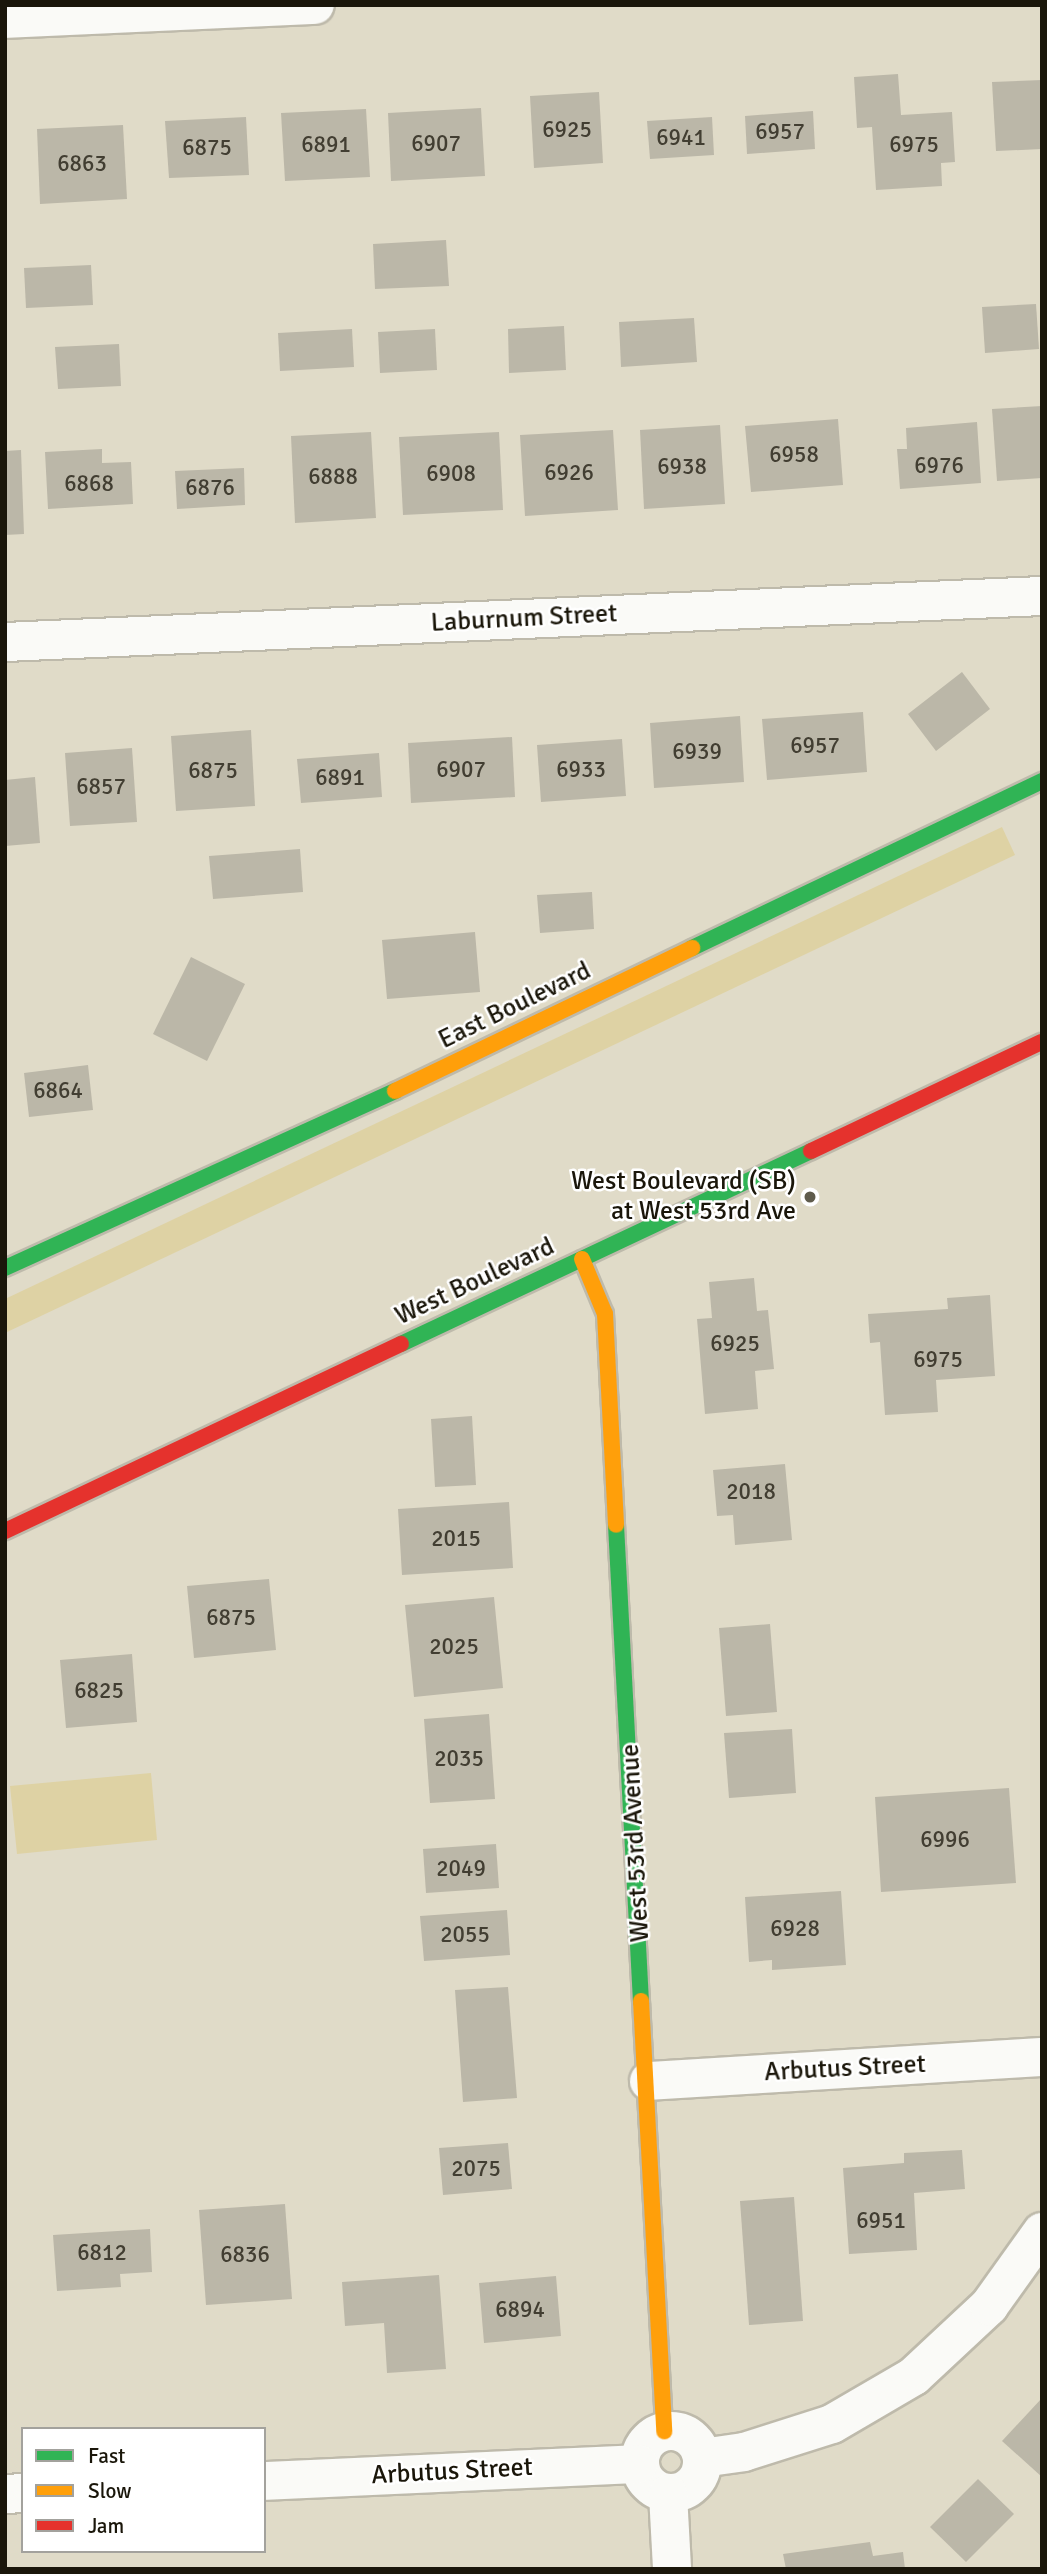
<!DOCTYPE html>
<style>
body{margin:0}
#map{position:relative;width:1047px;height:2574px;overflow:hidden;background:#e0dbc8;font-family:Signika,sans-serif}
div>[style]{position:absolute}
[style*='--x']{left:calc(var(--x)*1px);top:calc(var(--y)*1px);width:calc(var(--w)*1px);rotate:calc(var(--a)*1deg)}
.green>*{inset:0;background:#ded2a4}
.building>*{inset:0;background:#bbb7a8}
.roads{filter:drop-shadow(2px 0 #bebaab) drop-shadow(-2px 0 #bebaab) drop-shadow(0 2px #bebaab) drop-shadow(0 -2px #bebaab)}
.street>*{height:38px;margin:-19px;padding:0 19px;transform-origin:19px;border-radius:19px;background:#fafaf7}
.street>.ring{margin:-19px;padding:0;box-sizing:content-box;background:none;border:38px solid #fafaf7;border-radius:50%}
.fast>*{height:16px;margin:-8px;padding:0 8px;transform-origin:8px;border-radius:8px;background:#30b455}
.slow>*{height:16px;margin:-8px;padding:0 8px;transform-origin:8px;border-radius:8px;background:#ff9f0a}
.jam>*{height:16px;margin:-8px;padding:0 8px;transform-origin:8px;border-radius:8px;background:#e5322d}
.dots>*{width:19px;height:19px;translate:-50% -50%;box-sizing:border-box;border:4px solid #fff;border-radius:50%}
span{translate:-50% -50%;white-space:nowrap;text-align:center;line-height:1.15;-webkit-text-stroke:5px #fff;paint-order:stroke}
.number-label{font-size:23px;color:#423e32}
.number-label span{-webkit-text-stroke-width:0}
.street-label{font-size:26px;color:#1a160a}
.poi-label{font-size:26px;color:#1a160a}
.right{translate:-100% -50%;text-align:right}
.frame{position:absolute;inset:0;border:7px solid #1a160a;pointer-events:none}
.legend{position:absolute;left:21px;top:2427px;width:245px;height:126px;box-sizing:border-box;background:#fff;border:2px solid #a3a29d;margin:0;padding:9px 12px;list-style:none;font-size:21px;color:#1a160a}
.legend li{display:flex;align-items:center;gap:14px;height:35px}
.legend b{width:35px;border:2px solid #a3a29d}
</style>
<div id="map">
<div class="green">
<i style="clip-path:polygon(1002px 827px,1015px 855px,5px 1333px,5px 1299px)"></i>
<i style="clip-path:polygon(151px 1773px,157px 1840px,17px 1854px,10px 1786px)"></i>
</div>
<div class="building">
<i style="clip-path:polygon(898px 74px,901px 115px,952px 112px,955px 162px,941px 163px,942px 186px,876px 190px,872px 127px,857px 128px,854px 77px)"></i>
<i style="clip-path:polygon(1042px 80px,1042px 149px,996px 151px,992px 82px)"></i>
<i style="clip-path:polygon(599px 92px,603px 163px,534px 168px,530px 96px)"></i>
<i style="clip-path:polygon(481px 108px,485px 176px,391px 181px,388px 113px)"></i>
<i style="clip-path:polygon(366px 109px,370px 177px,285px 181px,281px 113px)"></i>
<i style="clip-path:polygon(813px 111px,815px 149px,747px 154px,745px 116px)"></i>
<i style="clip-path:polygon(246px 117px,249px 175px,169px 178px,165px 121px)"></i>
<i style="clip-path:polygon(712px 117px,714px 155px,650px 159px,647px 121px)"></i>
<i style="clip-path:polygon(123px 125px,127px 199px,40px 204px,37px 129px)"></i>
<i style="clip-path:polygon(446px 240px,449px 286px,375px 289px,373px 244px)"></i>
<i style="clip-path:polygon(91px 265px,93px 305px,26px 308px,24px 268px)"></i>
<i style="clip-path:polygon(1036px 304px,1039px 349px,985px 353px,982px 307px)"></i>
<i style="clip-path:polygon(694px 318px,697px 362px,621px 367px,619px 322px)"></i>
<i style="clip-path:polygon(564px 326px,566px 370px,509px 373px,508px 329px)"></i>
<i style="clip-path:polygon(352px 329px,354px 367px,280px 371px,278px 333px)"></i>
<i style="clip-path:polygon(435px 329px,437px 370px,380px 373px,378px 332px)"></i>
<i style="clip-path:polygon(119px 344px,121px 386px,58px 389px,55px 347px)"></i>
<i style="clip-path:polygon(1042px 406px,1042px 478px,997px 481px,992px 409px)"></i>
<i style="clip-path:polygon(838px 419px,843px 485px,751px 492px,745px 426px)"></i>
<i style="clip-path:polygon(977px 422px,981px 483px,900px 489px,897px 449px,907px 449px,906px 428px)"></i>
<i style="clip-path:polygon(720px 425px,725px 504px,644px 509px,640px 430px)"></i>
<i style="clip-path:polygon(613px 430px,618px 510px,525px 516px,520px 435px)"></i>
<i style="clip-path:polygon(371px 432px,376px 518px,295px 523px,291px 436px)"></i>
<i style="clip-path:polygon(499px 432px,503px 510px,403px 515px,399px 437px)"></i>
<i style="clip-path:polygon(102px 449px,102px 463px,131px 462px,133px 504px,48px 509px,45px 452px)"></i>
<i style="clip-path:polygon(21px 450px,24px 534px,5px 535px,5px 451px)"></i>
<i style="clip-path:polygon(244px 468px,245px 505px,177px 509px,175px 471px)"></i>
<i style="clip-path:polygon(962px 672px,990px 709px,936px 751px,908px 714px)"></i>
<i style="clip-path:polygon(863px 712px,867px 772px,767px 780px,762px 719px)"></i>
<i style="clip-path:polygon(740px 716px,744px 782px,654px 788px,650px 723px)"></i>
<i style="clip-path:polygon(251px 730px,255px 806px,176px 811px,171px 736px)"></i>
<i style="clip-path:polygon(512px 737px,515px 797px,411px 803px,408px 743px)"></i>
<i style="clip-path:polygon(622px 739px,626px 796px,541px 802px,537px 745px)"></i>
<i style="clip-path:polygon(132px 748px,137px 822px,70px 826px,65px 753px)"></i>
<i style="clip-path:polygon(379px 753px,382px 797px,301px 803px,297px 759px)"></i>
<i style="clip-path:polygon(35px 777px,40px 843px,5px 846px,5px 780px)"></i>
<i style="clip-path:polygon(300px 849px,303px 892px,213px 899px,209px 856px)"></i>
<i style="clip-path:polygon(592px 892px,594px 929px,540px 933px,537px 895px)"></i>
<i style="clip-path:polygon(475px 932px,480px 992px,387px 999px,382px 940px)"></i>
<i style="clip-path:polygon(191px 957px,245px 984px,207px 1061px,153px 1034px)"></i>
<i style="clip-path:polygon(88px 1065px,93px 1110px,29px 1117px,24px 1073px)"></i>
<i style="clip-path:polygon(754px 1278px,757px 1311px,768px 1310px,774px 1369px,755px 1371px,758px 1409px,705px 1414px,697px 1319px,712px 1318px,709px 1282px)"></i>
<i style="clip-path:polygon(990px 1295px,995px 1376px,936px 1380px,938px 1412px,885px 1415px,880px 1342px,870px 1343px,868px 1314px,948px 1309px,947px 1298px)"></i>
<i style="clip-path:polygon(472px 1416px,476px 1485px,435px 1487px,431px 1419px)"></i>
<i style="clip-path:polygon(785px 1464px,792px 1540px,735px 1545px,733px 1515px,717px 1516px,713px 1470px)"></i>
<i style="clip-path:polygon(509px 1502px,513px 1568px,402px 1575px,398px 1509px)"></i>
<i style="clip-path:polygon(269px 1579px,276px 1650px,194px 1658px,187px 1586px)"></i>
<i style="clip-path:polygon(494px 1597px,503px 1688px,414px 1697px,405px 1605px)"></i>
<i style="clip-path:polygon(770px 1624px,777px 1712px,726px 1716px,719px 1628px)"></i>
<i style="clip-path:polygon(132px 1654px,137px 1722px,66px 1728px,60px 1660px)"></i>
<i style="clip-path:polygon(489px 1714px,495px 1799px,430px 1803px,424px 1719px)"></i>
<i style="clip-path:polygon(792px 1729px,796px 1793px,729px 1798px,724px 1733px)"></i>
<i style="clip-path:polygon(1009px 1788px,1016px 1883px,881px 1892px,875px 1797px)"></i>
<i style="clip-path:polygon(496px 1844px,499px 1888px,426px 1893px,423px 1849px)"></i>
<i style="clip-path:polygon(841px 1891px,846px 1965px,772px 1970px,772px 1960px,749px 1962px,745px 1897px)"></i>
<i style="clip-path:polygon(507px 1910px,510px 1955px,424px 1961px,420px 1916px)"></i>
<i style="clip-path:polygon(508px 1987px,517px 2098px,463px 2102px,455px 1990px)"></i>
<i style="clip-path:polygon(508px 2143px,512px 2189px,443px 2195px,439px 2148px)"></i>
<i style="clip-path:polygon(962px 2150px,965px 2189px,914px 2193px,917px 2250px,849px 2254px,843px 2168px,904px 2163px,904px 2153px)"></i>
<i style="clip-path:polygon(794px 2197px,803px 2321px,749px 2325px,740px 2201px)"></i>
<i style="clip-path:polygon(285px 2204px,292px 2299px,206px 2305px,199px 2210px)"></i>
<i style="clip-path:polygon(150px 2229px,152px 2272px,120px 2274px,121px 2287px,57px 2291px,53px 2235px)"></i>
<i style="clip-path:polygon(439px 2275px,446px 2369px,387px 2373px,384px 2323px,345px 2326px,342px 2282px)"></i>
<i style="clip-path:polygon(556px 2276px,561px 2336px,484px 2343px,479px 2283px)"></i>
<i style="clip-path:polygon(1042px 2398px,1042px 2477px,1002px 2441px)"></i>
<i style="clip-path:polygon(978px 2479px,1014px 2514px,966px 2562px,930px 2527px)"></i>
<i style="clip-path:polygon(870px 2542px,873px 2556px,903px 2552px,905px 2569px,786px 2569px,783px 2554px)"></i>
</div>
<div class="roads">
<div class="street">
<i style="--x:5;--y:19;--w:310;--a:-2.6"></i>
<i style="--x:5;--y:642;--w:1038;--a:-2.54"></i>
<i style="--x:649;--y:2081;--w:394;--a:-3.5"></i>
<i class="ring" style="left:640px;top:2431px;width:24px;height:24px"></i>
<i style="--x:702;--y:2458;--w:42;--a:-8.1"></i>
<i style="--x:744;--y:2452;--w:92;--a:-17.7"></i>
<i style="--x:832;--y:2424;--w:95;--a:-30.3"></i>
<i style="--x:914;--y:2376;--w:103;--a:-43"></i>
<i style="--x:989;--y:2306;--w:91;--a:-54.4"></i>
<i style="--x:264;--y:2481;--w:375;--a:-2.6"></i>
<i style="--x:5;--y:2494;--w:18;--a:-3"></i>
<i style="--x:668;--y:2494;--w:75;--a:86.9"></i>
</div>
<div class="fast">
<i style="--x:692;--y:948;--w:388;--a:-25.5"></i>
<i style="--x:5;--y:1268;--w:428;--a:-24.4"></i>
<i style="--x:401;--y:1344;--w:453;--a:-25.2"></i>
<i style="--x:616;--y:1525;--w:477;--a:87"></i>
</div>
<div class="slow">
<i style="--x:395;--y:1091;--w:330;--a:-25.7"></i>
<i style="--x:582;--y:1259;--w:60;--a:67.3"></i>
<i style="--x:605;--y:1314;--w:211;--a:87"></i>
<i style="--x:641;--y:2001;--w:431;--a:86.9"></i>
</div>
<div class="jam">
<i style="--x:811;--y:1151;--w:255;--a:-25.3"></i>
<i style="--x:5;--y:1531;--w:438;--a:-25.3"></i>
</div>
</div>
<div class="dots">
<i style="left:810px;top:1197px;background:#5f5b4c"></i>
</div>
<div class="number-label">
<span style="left:567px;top:130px">6925</span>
<span style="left:780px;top:132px">6957</span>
<span style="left:681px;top:138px">6941</span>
<span style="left:436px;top:144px">6907</span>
<span style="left:326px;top:145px">6891</span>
<span style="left:914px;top:145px">6975</span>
<span style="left:207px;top:148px">6875</span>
<span style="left:82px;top:164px">6863</span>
<span style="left:794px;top:455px">6958</span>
<span style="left:939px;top:466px">6976</span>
<span style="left:682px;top:467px">6938</span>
<span style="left:569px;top:473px">6926</span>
<span style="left:451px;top:474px">6908</span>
<span style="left:333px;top:477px">6888</span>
<span style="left:89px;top:484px">6868</span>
<span style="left:210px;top:488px">6876</span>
<span style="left:815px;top:746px">6957</span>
<span style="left:697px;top:752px">6939</span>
<span style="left:461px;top:770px">6907</span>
<span style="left:581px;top:770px">6933</span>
<span style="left:213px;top:771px">6875</span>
<span style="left:340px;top:778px">6891</span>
<span style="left:101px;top:787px">6857</span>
<span style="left:58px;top:1091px">6864</span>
<span style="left:735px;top:1344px">6925</span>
<span style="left:938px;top:1360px">6975</span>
<span style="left:751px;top:1492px">2018</span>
<span style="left:456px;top:1539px">2015</span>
<span style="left:231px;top:1618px">6875</span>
<span style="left:454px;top:1647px">2025</span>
<span style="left:99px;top:1691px">6825</span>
<span style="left:459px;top:1759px">2035</span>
<span style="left:945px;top:1840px">6996</span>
<span style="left:461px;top:1869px">2049</span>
<span style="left:795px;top:1929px">6928</span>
<span style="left:465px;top:1935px">2055</span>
<span style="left:476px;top:2169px">2075</span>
<span style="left:881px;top:2221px">6951</span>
<span style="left:102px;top:2253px">6812</span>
<span style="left:245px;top:2255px">6836</span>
<span style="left:520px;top:2310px">6894</span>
</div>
<div class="street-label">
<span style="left:524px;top:619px;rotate:-3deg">Laburnum Street</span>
<span style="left:515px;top:1006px;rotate:-26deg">East Boulevard</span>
<span style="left:475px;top:1282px;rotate:-25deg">West Boulevard</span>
<span style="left:636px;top:1843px;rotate:-93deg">West 53rd Avenue</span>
<span style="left:845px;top:2069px;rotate:-3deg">Arbutus Street</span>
<span style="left:452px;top:2472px;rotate:-3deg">Arbutus Street</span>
</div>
<div class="poi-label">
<span class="right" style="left:796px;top:1197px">West Boulevard (SB)<br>at West 53rd Ave</span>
</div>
<div class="frame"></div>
<ul class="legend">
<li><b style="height:9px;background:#30b455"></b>Fast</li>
<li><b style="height:9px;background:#ff9f0a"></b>Slow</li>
<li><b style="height:9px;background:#e5322d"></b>Jam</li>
</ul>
</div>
